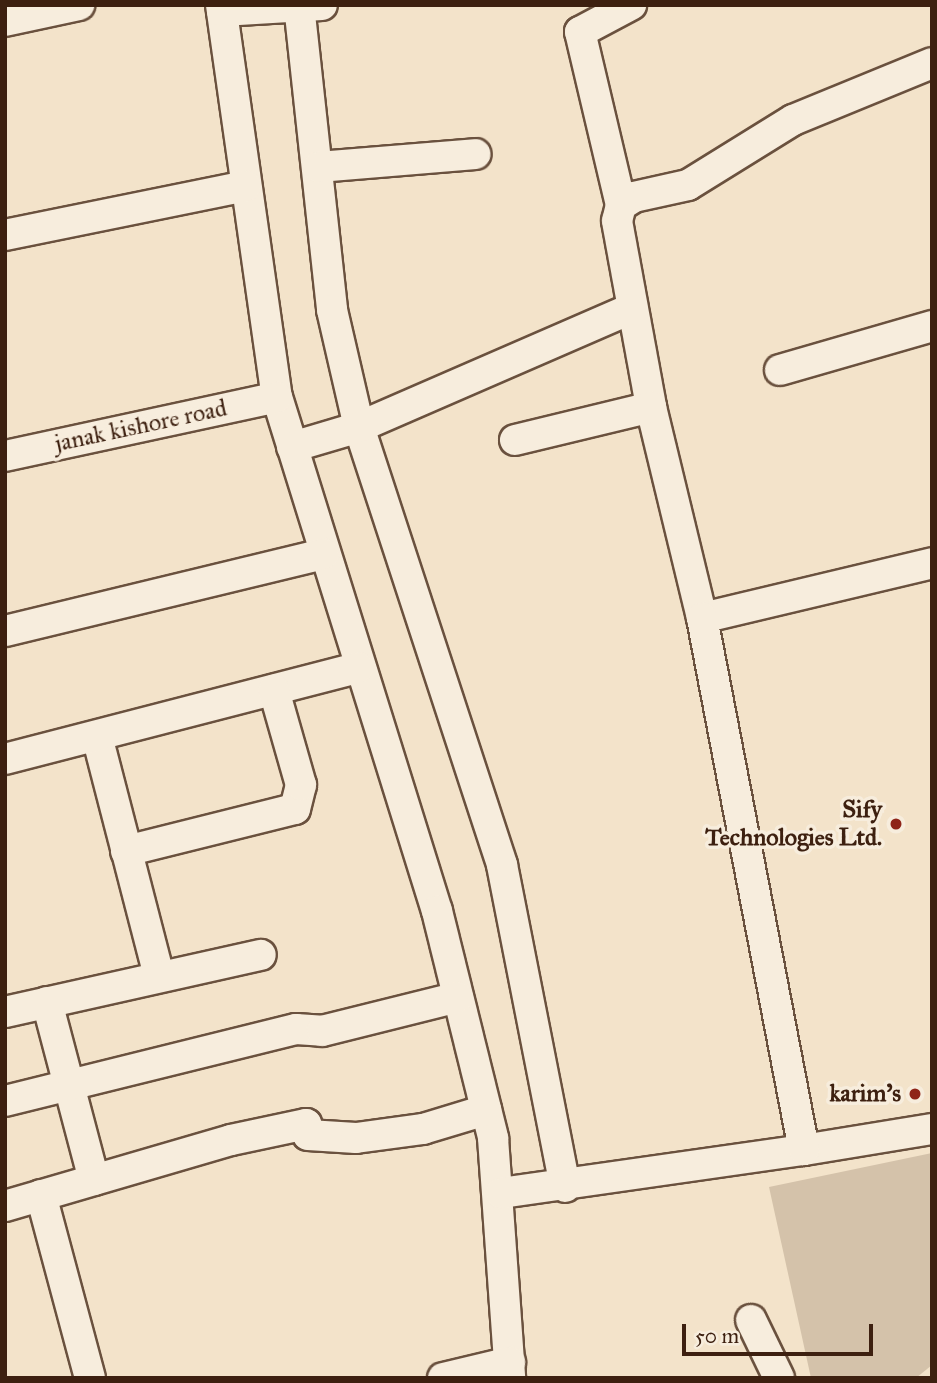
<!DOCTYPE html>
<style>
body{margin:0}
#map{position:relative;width:937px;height:1383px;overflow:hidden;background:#f3e3ca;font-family:"IM FELL Great Primer",serif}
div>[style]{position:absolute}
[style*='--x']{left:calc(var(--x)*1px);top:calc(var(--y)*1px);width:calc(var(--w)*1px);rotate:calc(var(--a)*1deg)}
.green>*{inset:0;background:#d4c2aa}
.roads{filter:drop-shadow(2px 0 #6a513e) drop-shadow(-2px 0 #6a513e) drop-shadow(0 2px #6a513e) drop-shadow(0 -2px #6a513e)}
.minor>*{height:30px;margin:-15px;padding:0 15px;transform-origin:15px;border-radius:15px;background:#f7eddd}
.dots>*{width:19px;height:19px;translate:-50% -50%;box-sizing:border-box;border:4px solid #f7eddd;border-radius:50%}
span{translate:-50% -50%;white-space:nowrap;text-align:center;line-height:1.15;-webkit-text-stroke:7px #f7eddd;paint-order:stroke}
.street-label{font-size:24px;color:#3d2010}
.poi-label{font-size:24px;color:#3d2010;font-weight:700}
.right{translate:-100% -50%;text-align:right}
.frame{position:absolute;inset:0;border:7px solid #3d2010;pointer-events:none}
.scale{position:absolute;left:682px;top:1324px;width:191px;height:32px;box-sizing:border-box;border:4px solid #3d2010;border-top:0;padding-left:9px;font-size:21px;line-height:24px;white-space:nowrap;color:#3d2010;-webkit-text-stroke:5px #f7eddd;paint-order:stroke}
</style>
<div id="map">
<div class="green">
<i style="clip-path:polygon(932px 1153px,932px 1365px,916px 1378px,811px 1378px,769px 1187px)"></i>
</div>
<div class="roads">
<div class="minor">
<i style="--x:221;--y:5;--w:396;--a:81.9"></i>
<i style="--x:277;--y:397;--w:538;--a:72.71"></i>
<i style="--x:437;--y:911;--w:234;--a:76.1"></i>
<i style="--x:493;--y:1138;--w:241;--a:85.9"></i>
<i style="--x:299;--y:5;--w:307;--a:83.8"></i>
<i style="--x:332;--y:310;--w:120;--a:77"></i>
<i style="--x:359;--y:427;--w:461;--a:71.9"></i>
<i style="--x:502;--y:865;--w:328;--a:78.9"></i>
<i style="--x:222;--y:11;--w:100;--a:-3.4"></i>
<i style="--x:5;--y:21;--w:76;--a:-12.2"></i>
<i style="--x:932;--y:63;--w:150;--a:157.7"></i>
<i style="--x:793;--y:120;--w:123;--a:148.2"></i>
<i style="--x:688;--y:185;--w:55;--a:167.5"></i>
<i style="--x:634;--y:197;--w:15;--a:148"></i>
<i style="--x:621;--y:205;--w:16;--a:104"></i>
<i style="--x:617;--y:221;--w:189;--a:79.6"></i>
<i style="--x:651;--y:407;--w:217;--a:76.4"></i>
<i style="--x:702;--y:618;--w:236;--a:-13.4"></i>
<i style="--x:318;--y:167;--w:158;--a:-4.7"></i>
<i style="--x:621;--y:205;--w:178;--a:-103.3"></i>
<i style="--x:580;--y:32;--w:58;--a:-27.9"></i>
<i style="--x:5;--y:235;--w:246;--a:-11.5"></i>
<i style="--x:780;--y:370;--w:158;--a:-16.1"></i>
<i style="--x:515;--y:440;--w:140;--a:-13.6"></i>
<i style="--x:292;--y:447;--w:70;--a:-16.6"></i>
<i style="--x:359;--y:427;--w:296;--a:-23.5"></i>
<i style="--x:5;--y:456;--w:278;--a:-12.2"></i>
<i style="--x:5;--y:631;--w:328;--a:-13.6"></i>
<i style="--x:97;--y:736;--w:247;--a:75.5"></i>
<i style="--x:5;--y:759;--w:365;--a:-14.5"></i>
<i style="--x:126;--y:851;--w:174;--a:-14"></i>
<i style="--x:295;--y:809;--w:25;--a:-76"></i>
<i style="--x:301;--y:785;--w:99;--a:-105.9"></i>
<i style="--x:47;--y:1002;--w:184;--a:75.2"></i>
<i style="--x:5;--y:1012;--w:262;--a:-12.6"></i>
<i style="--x:5;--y:1101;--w:300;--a:-13.9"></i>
<i style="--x:296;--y:1029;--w:26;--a:4"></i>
<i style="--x:322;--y:1031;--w:140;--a:-14"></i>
<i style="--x:804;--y:1150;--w:130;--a:-9.3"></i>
<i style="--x:501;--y:1193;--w:306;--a:-8.1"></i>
<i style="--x:804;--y:1150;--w:542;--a:-100.85"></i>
<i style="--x:41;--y:1195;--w:189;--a:75"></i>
<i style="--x:5;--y:1206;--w:235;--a:-16.3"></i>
<i style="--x:231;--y:1140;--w:77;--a:-12"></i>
<i style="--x:306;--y:1124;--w:11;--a:80"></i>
<i style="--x:308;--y:1135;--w:48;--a:3.6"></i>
<i style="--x:356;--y:1138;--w:68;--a:-7.7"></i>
<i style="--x:423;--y:1129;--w:66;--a:-16.8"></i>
<i style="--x:751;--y:1320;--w:64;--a:64.2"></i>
<i style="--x:443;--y:1378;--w:69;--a:-13.4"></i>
</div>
</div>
<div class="dots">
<i style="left:896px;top:824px;background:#8f2418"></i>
<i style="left:915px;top:1094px;background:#8f2418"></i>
</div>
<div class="street-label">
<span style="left:141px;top:426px;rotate:-12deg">janak kishore road</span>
</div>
<div class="poi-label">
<span class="right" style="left:882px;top:824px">Sify<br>Technologies Ltd.</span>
<span class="right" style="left:901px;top:1094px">karim's</span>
</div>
<div class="frame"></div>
<div class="scale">50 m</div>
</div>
